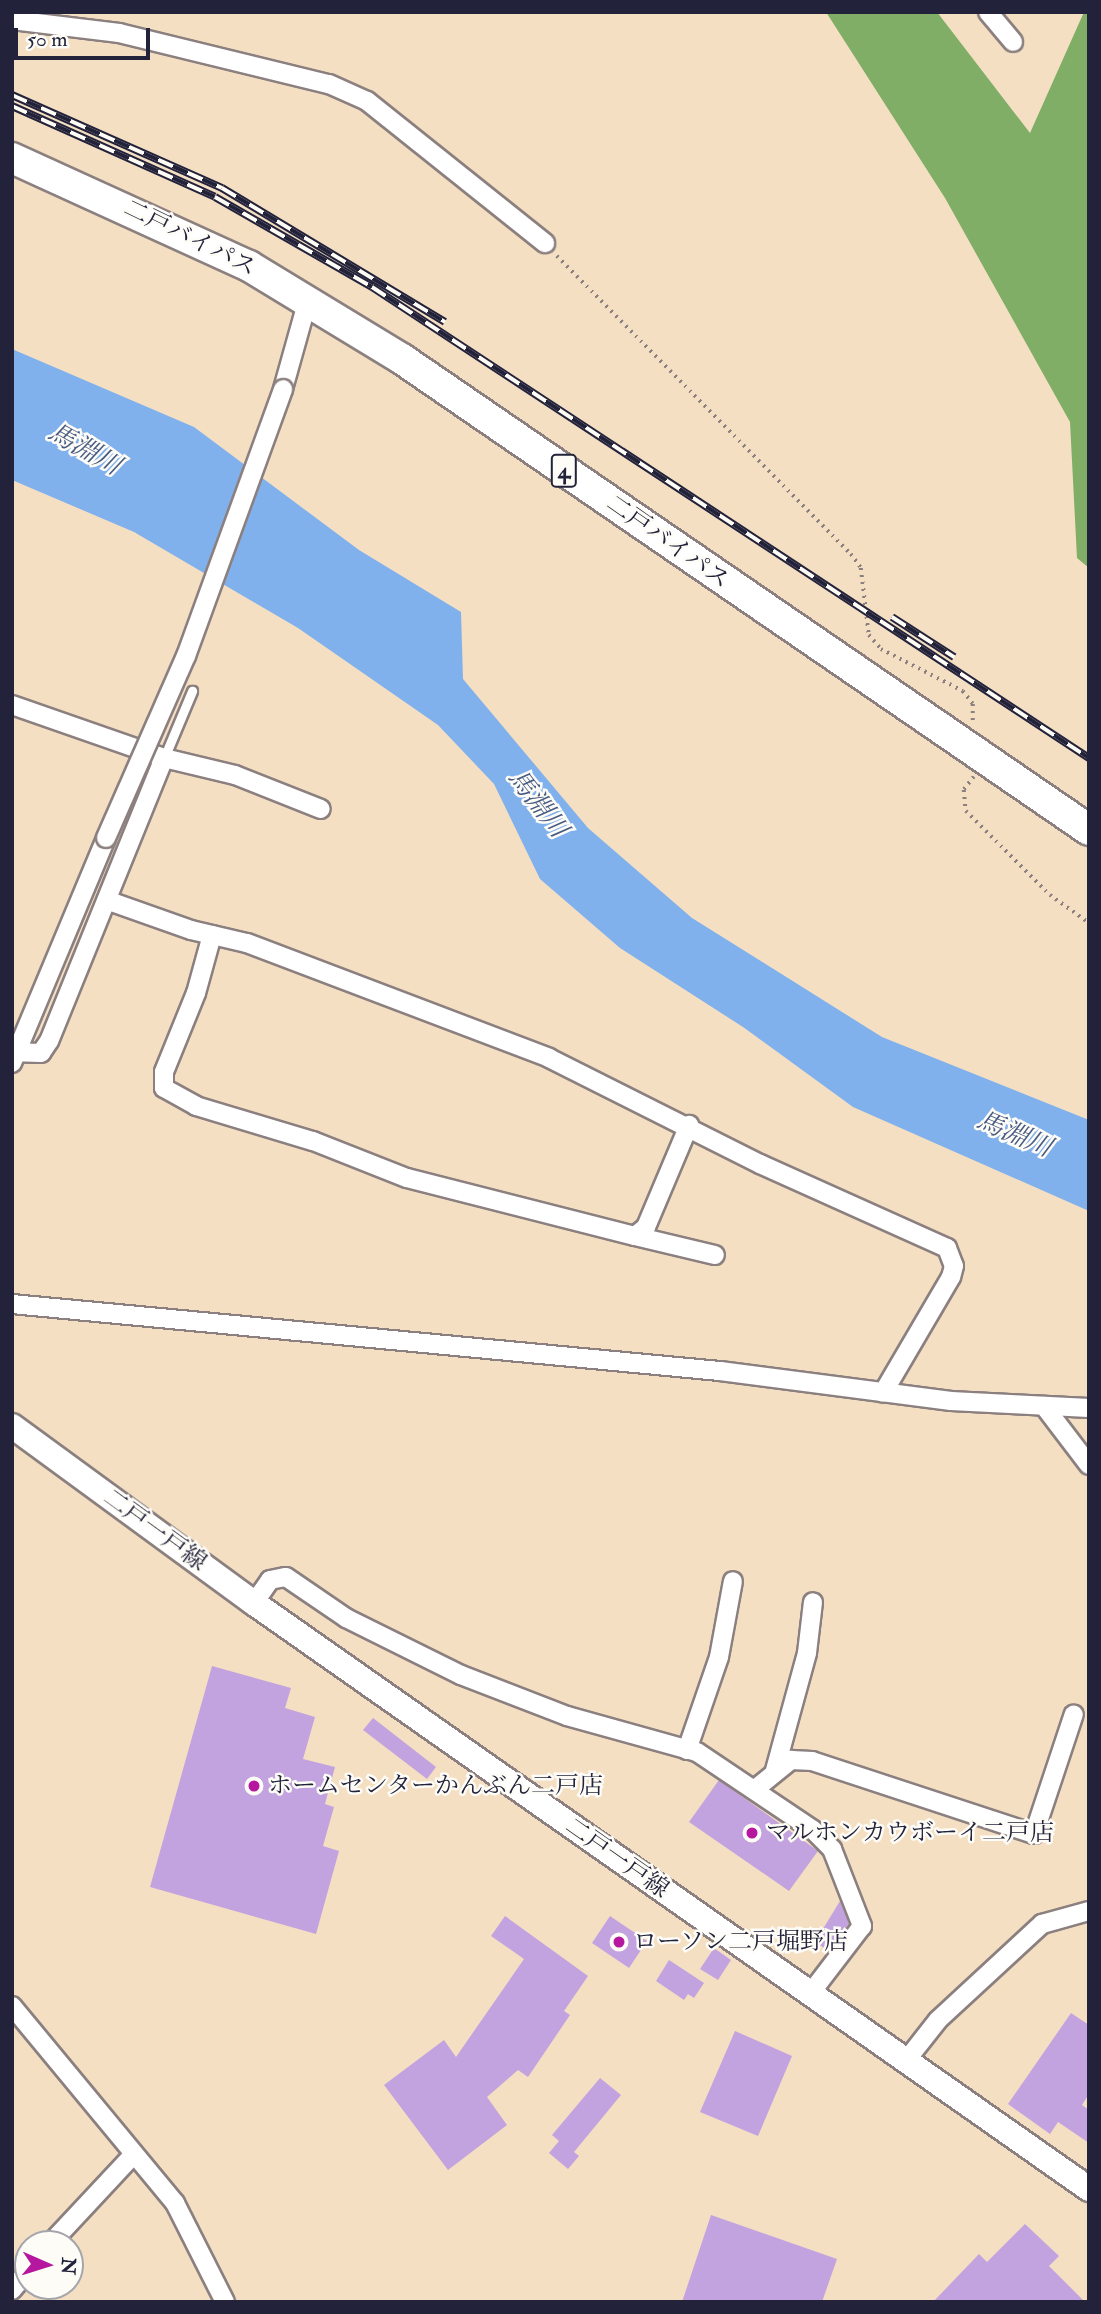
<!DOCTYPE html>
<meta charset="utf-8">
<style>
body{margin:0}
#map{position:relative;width:1101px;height:2314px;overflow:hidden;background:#f4dfc3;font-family:"IM FELL Double Pica","Noto Serif JP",serif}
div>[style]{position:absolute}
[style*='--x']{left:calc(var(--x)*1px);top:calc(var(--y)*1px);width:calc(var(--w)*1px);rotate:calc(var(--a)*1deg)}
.forest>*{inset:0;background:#80ae66}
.water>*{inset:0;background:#81b1ec}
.building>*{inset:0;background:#c2a3df}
.path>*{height:3.5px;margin-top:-1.75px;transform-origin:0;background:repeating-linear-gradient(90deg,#8b807f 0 2px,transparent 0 7px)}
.roads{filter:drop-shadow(2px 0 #8b807f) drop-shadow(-2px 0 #8b807f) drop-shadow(0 2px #8b807f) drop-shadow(0 -2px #8b807f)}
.service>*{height:9px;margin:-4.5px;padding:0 4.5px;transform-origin:4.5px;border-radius:4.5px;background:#fff}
.minor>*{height:18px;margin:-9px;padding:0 9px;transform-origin:9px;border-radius:9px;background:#fff}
.secondary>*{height:24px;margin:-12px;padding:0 12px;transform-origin:12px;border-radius:12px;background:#fff}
.trunk>*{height:30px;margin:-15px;padding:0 15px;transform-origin:15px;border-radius:15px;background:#fff}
.rail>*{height:8px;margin-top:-4px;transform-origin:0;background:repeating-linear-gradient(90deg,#fdfcf7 0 16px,#22223b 0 32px);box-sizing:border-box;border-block:2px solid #22223b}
.bridges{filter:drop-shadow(2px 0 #8b807f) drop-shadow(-2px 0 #8b807f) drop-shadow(0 2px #8b807f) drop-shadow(0 -2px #8b807f)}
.minor-bridge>*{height:18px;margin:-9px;padding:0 9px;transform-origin:9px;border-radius:9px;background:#fff}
.dots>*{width:19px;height:19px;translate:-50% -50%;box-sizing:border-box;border:4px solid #fdfcf7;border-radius:50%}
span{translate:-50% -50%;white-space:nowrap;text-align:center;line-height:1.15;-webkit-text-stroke:5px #fdfcf7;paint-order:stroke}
.shield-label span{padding:2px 5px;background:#fdfcf7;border:2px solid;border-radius:5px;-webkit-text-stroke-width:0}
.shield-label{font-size:23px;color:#22223b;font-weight:700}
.street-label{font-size:24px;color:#22223b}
.poi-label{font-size:24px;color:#22223b}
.left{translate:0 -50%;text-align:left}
.water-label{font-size:26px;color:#485b82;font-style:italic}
.frame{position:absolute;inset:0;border:14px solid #22223b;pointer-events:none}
.north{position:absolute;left:14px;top:2230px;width:70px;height:70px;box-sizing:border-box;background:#fdfcf7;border:2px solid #a5a5ac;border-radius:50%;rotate:93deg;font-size:19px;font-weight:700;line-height:28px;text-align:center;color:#22223b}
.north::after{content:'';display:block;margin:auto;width:24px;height:32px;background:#b5179e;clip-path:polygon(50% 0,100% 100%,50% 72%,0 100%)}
.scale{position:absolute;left:14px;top:28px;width:136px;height:32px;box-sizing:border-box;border:4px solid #22223b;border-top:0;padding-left:9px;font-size:21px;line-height:24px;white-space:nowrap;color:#22223b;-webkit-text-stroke:5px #fdfcf7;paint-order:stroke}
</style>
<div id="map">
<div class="forest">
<i style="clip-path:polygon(826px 12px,937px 12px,1030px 133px,1084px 12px,1089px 12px,1089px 568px,1077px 558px,1070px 422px,945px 198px)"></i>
</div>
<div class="water">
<i style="clip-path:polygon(12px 349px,194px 427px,359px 550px,461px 612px,463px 679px,588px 828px,692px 918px,882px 1037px,1089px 1120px,1089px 1211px,853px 1107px,743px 1027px,620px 948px,540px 879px,494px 784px,438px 725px,298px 628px,134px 532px,12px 480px)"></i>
</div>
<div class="building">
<i style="clip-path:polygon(212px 1666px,291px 1688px,285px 1708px,315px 1717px,303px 1759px,335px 1767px,325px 1804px,334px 1807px,323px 1846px,339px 1851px,316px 1934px,150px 1887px)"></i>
<i style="clip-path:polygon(373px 1718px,436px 1767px,427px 1779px,363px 1730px)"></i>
<i style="clip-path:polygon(719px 1780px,818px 1851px,789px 1891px,689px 1822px)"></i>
<i style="clip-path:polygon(840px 1901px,849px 1923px,829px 1951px,815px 1942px)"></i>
<i style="clip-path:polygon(505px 1916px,588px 1976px,564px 2011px,570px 2015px,528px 2077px,518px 2070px,487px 2097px,507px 2125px,448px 2170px,384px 2085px,444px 2040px,456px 2057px,524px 1959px,491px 1936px)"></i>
<i style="clip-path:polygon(610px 1916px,647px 1941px,629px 1968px,592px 1943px)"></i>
<i style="clip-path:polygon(714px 1948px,731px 1960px,718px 1980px,700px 1969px)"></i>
<i style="clip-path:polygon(669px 1960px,704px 1983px,694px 1998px,688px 1994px,684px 2000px,656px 1981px)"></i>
<i style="clip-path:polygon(1071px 2013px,1089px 2025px,1089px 2094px,1082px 2105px,1089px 2110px,1089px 2143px,1058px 2122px,1050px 2134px,1008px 2104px)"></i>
<i style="clip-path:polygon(735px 2031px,792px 2056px,758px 2136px,700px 2112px)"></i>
<i style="clip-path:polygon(600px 2078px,621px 2095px,574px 2152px,579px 2156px,568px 2169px,549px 2153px,559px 2141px,552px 2135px)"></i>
<i style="clip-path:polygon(711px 2215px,837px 2259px,822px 2302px,682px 2302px)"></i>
<i style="clip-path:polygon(1025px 2224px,1059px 2256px,1049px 2266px,1085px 2302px,933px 2302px,979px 2254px,987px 2262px)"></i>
</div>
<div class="path">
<i style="--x:557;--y:256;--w:419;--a:45.4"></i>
<i style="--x:851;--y:554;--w:17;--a:54"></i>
<i style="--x:861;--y:568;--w:67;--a:83.2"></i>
<i style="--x:869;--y:635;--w:18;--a:49"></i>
<i style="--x:881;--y:649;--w:92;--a:27.1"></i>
<i style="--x:963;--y:691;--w:16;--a:52"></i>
<i style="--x:973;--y:704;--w:18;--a:90"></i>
<i style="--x:974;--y:777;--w:16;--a:128"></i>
<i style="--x:964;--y:790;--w:21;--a:85"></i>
<i style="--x:966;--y:811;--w:119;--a:45"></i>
<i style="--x:1050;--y:895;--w:48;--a:35.7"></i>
</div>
<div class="roads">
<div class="service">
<i style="--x:164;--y:758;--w:73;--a:-67.3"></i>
</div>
<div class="minor">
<i style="--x:988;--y:12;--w:39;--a:50"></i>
<i style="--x:12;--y:20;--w:108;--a:6.9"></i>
<i style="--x:119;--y:33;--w:216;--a:13.7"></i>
<i style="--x:329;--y:84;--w:42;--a:24.1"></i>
<i style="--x:367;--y:101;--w:228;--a:38.6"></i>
<i style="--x:283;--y:389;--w:89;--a:-74.4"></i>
<i style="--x:12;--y:705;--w:161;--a:19.2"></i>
<i style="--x:164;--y:758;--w:305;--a:112.1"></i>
<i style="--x:49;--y:1041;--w:14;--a:124"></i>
<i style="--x:41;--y:1053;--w:24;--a:-178"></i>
<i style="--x:164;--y:758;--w:73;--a:13.5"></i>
<i style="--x:235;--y:775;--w:92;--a:21.6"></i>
<i style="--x:109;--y:901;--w:87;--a:19.5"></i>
<i style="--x:191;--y:930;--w:57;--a:13.1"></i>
<i style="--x:247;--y:943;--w:323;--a:20.8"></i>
<i style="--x:549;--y:1058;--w:236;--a:26.7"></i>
<i style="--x:760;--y:1164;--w:205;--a:24.2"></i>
<i style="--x:947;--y:1248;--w:19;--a:69"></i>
<i style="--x:954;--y:1266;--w:11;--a:105"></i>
<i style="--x:951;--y:1277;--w:134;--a:120.4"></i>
<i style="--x:212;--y:935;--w:60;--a:105.4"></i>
<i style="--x:196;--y:993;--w:85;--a:112.1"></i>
<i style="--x:164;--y:1072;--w:16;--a:90"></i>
<i style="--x:164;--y:1088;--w:37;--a:29"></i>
<i style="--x:196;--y:1106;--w:122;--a:16.7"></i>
<i style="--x:313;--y:1141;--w:101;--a:21.5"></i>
<i style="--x:407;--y:1178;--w:235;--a:14.3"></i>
<i style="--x:635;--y:1236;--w:14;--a:-39"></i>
<i style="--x:646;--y:1227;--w:111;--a:-67.1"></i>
<i style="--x:12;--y:1063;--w:244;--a:-67.3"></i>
<i style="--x:635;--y:1236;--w:82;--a:13.4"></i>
<i style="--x:12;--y:1304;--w:711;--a:5.41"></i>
<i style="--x:720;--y:1371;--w:233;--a:7.4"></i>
<i style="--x:951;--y:1401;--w:138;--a:2.9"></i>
<i style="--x:1044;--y:1406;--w:74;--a:52.7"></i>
<i style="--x:254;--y:1603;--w:28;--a:-55"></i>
<i style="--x:270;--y:1580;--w:16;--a:-11"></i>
<i style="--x:286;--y:1577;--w:73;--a:34.3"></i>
<i style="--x:346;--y:1618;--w:128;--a:26.4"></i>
<i style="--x:461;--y:1675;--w:114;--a:21.1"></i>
<i style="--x:567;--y:1716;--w:135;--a:15.5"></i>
<i style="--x:697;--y:1752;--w:140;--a:33.9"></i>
<i style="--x:813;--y:1830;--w:27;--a:45"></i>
<i style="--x:832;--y:1849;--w:83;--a:68.7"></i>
<i style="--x:862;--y:1926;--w:86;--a:127.4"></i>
<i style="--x:687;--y:1750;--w:98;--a:-71"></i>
<i style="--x:719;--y:1657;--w:77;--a:-79.6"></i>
<i style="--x:775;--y:1770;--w:121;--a:-74.7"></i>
<i style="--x:807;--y:1653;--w:51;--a:-83.3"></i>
<i style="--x:754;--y:1790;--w:48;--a:-39"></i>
<i style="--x:791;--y:1760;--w:21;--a:3"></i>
<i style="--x:812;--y:1761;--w:234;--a:18.2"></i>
<i style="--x:1034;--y:1834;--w:126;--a:-71.6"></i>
<i style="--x:12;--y:2006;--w:256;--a:50.4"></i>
<i style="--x:175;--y:2203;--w:111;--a:63.2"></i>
<i style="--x:905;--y:2062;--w:53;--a:-51.8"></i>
<i style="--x:938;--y:2020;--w:142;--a:-42.7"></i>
<i style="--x:1042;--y:1924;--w:49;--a:-15.5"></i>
<i style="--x:50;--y:2244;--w:123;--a:-47"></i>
<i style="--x:12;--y:2290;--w:25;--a:-50"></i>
</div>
<div class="secondary">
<i style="--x:12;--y:1426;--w:300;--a:36.2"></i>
<i style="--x:254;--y:1603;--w:1020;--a:35.06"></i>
</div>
<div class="trunk">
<i style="--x:12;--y:158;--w:260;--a:24.5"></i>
<i style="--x:249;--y:266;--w:179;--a:31.3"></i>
<i style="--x:402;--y:359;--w:833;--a:34.43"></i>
</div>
</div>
<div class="rail">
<i style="--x:12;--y:95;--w:230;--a:23.9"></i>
<i style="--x:222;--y:188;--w:260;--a:31"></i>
<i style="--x:12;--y:106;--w:222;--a:24.1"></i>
<i style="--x:215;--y:197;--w:181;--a:29.8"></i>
<i style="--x:372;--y:287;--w:858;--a:33.3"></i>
<i style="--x:892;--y:617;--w:74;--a:32.8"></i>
</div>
<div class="bridges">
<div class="minor-bridge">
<i style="--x:106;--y:838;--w:199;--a:-66.3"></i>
<i style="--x:186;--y:656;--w:284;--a:-70"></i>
</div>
</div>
<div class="dots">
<i style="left:254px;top:1786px;background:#b5179e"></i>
<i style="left:752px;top:1833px;background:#b5179e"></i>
<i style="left:619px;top:1942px;background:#b5179e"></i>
</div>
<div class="shield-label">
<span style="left:564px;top:471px">4</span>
</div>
<div class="street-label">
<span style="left:190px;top:238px;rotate:26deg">二戸バイパス</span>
<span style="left:668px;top:542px;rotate:35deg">二戸バイパス</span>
<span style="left:155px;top:1530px;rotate:36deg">二戸一戸線</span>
<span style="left:617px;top:1858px;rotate:35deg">二戸一戸線</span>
</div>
<div class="poi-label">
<span class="left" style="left:268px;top:1786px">ホームセンターかんぶん二戸店</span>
<span class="left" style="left:766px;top:1833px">マルホンカウボーイ二戸店</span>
<span class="left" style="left:633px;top:1942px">ローソン二戸堀野店</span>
</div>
<div class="water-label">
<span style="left:84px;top:450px;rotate:29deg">馬淵川</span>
<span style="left:537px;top:804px;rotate:52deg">馬淵川</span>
<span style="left:1014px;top:1135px;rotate:23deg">馬淵川</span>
</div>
<div class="frame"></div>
<div class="north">N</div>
<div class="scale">50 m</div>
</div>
